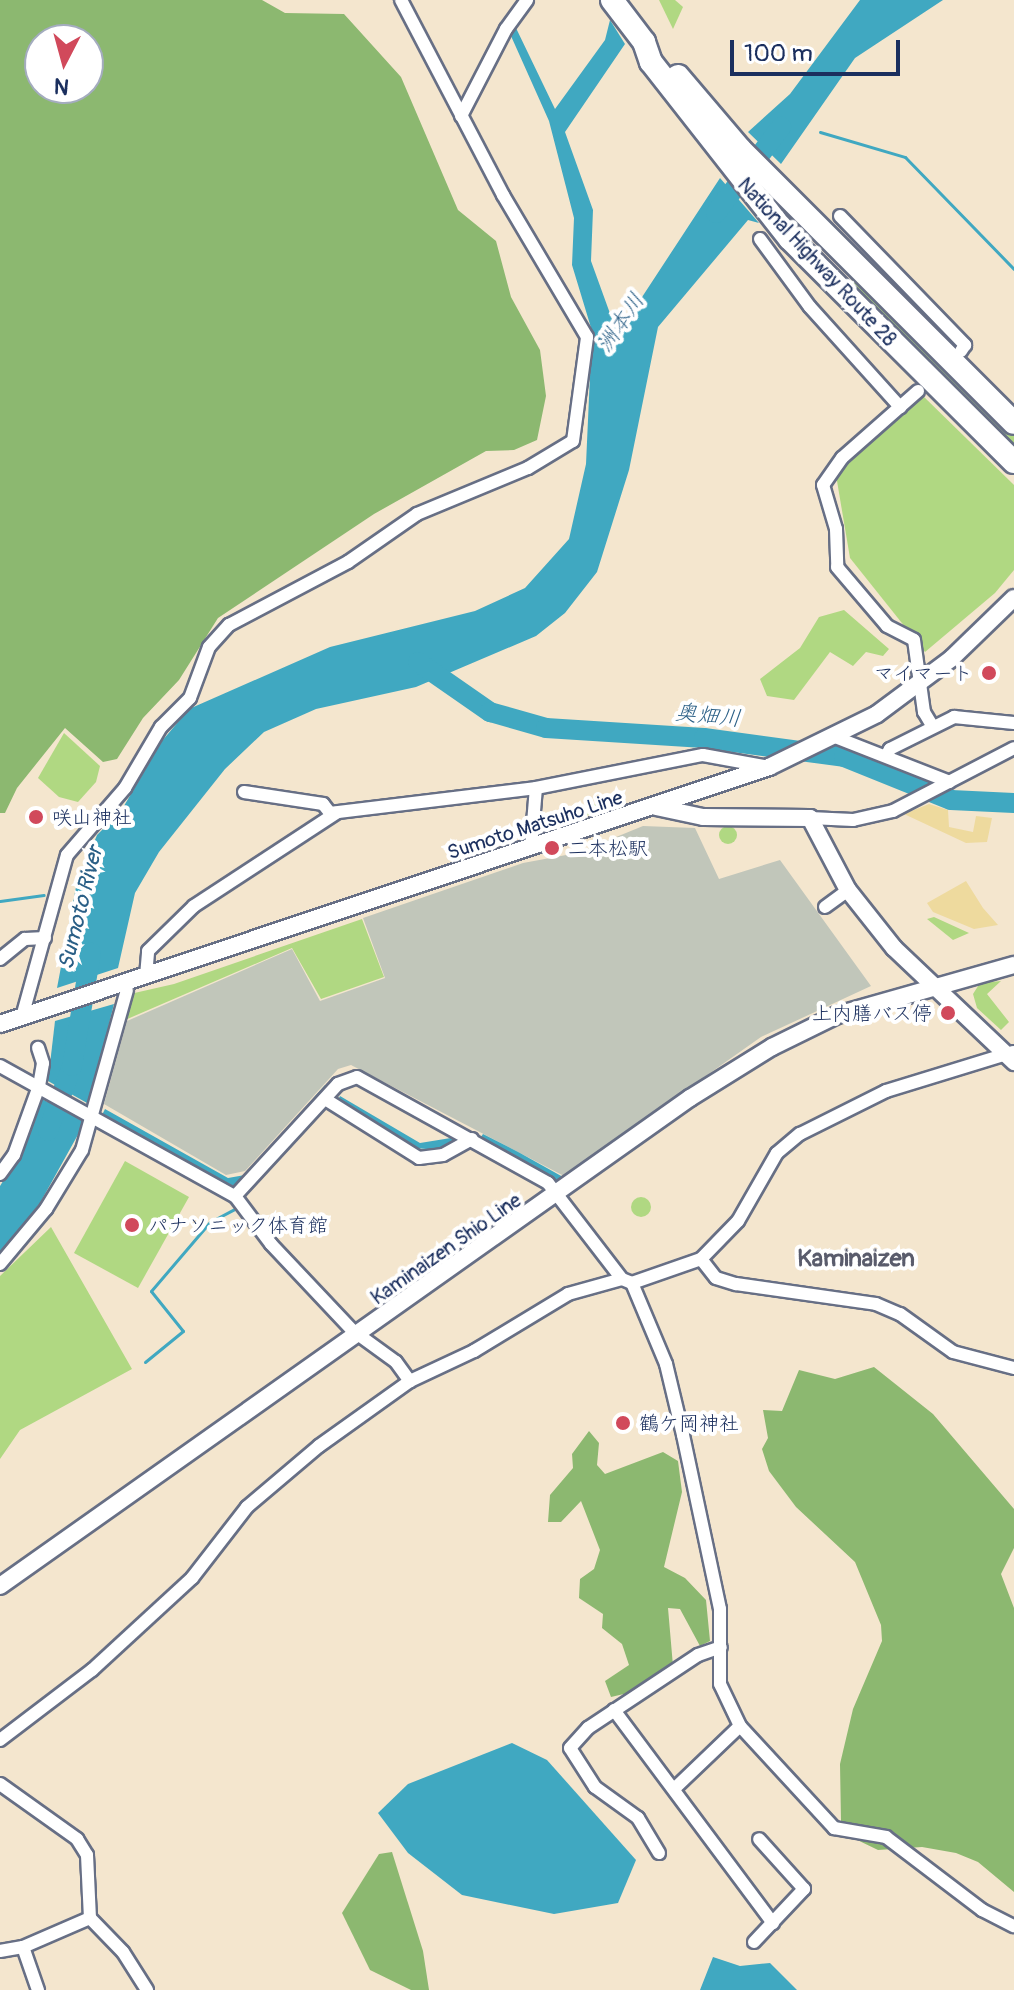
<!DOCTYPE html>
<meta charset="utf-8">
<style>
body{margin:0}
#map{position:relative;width:1014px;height:1990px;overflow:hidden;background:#f4e6ce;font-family:Pangolin,"Klee One",sans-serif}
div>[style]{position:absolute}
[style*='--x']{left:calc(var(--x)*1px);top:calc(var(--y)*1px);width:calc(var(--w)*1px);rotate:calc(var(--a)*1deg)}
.industrial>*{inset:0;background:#c1c6ba}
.green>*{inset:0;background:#b0d882}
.round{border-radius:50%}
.forest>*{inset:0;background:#8cb870}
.sand>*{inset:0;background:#eeda9e}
.water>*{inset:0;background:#40a8c1}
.stream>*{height:3px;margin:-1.5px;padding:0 1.5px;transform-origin:1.5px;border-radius:1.5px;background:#40a8c1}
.river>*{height:20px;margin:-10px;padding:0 10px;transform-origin:10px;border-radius:10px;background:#40a8c1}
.roads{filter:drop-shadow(2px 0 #676f85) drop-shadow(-2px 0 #676f85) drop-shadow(0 2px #676f85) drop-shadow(0 -2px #676f85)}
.street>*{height:12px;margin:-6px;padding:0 6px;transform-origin:6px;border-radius:6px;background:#fff}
.secondary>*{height:16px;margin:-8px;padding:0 8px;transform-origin:8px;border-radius:8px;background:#fff}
.highway>*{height:22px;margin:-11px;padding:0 11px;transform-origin:11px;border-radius:11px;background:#fff}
.dots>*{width:22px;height:22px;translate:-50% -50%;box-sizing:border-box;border:4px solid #fff;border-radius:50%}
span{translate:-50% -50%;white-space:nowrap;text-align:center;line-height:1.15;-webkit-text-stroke:8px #fff;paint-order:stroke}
.street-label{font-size:20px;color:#1b2f5e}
.poi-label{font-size:20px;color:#1b2f5e}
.right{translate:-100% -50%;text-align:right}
.left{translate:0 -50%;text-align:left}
.water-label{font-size:22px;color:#2a5f86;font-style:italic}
.quarter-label{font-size:24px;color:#5a5c6c;font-weight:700}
.north{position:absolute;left:24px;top:24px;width:80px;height:80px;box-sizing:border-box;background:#fff;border:2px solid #a4acbf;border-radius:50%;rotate:186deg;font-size:22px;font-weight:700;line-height:32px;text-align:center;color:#1b2f5e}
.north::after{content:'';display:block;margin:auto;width:28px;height:36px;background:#d1495b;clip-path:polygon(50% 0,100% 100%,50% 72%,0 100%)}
.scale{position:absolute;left:730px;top:40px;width:170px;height:36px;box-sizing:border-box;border:4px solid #1b2f5e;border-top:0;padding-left:10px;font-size:24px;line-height:28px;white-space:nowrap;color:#1b2f5e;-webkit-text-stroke:6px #fff;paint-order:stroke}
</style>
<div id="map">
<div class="industrial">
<i style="clip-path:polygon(643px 826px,695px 828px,719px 879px,780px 860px,871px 986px,761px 1037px,564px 1176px,351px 1065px,338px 1069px,245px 1171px,226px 1175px,104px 1104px,127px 1021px,292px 949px,320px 1001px,385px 978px,363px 918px,523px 863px,577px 853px)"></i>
</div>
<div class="green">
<i style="clip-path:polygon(659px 0,675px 0,683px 7px,673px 29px)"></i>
<i style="clip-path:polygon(858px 276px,1014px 433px,1014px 456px,843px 291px)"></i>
<i style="clip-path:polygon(920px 393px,1014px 485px,1014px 570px,995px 593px,925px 652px,850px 558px,836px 475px)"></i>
<i style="clip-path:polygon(844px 610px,889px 649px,883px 656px,866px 652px,853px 666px,830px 652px,794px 700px,767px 696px,760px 679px,800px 648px,819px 617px)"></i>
<i style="clip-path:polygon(64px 733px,100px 766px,96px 782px,78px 802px,59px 797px,38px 778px)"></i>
<i style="clip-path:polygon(608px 802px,609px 808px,576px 819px,574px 808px)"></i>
<i class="round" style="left:719px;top:826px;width:18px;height:18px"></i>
<i style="clip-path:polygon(934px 917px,969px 933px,953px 940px,927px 919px)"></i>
<i style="clip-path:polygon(362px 919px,384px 977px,321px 999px,292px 948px,125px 1020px,130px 994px,174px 984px)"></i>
<i style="clip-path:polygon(1001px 981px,987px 994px,1009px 1022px,1001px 1030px,977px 1008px,973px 994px,980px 983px)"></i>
<i style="clip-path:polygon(125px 1161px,189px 1197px,138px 1288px,74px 1253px)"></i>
<i class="round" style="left:631px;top:1197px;width:20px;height:20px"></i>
<i style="clip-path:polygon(51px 1227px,132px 1369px,20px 1430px,0 1459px,0 1276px)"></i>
</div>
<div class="forest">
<i style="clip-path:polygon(evenodd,0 0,262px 0,285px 13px,344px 14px,401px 77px,458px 210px,496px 241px,511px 297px,540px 350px,546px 396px,537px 440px,514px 450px,486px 451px,374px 514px,218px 618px,179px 680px,143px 718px,117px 759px,103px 762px,65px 728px,17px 788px,5px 813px,0 813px,0 0,40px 40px,88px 40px,88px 88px,40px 88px,40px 40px)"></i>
<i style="clip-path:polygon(874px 1367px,933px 1414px,1014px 1509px,1014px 1548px,1001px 1574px,1014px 1608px,1014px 1892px,978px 1862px,956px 1853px,922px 1847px,878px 1850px,849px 1836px,841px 1821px,840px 1764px,853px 1709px,882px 1641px,881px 1625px,855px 1562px,796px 1507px,769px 1471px,762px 1449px,768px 1438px,763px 1410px,782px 1411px,799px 1370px,835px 1379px)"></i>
<i style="clip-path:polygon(589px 1431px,599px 1443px,597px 1465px,605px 1474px,663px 1452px,678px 1461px,682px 1492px,664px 1567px,685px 1578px,706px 1600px,710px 1641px,700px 1646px,680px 1609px,668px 1608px,673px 1666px,628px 1693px,611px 1697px,605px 1681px,629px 1665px,622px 1644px,602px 1628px,603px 1614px,579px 1598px,580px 1579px,594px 1569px,600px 1550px,581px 1501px,561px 1522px,548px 1522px,550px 1495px,573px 1468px,572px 1454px)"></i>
<i style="clip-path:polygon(392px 1852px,423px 1951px,429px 1990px,411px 1990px,370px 1970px,342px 1913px,379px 1854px)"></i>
</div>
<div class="sand">
<i style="clip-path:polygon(929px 804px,948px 810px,949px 827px,973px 832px,976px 816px,992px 818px,987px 842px,966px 843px,904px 814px)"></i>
<i style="clip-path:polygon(966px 881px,983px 908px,998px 925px,974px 929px,933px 912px,927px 903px)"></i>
</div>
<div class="water">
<i style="clip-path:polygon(860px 0,943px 0,855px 58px,781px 164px,748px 132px,790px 94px)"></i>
<i style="clip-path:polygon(610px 20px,625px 44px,565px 132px,593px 210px,591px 261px,612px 319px,627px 320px,720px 178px,759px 223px,748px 220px,658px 327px,629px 470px,597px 572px,565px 613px,536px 636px,416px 687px,316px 709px,264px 732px,225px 769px,159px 852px,135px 893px,118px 968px,57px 988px,76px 887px,97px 835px,121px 811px,162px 741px,189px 709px,330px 647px,475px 611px,525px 588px,569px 539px,586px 464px,592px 331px,572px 265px,574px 218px,549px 121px,511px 36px,516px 28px,555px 109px,605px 40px)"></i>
<i style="clip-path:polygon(114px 1004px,99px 1064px,87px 1103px,48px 1081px,55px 1021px)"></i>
<i style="clip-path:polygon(325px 1085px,329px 1090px,237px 1188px,102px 1115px,105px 1109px,228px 1178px,245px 1175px)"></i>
<i style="clip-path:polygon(340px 1096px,420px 1143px,457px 1137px,459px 1141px,437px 1150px,415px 1148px,338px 1100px)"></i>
<i style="clip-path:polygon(42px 1099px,85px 1122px,40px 1203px,0 1254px,0 1186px,21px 1152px)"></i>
<i style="clip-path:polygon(483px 1134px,520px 1153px,563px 1177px,558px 1182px,481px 1137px)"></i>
<i style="clip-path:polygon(512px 1743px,547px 1760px,636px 1860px,618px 1903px,554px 1914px,462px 1895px,408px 1853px,378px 1813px,408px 1784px)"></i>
<i style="clip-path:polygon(713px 1957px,740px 1966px,770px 1963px,797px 1990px,700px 1990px)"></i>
</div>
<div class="stream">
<i style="--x:820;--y:132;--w:89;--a:16.4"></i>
<i style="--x:905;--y:157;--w:156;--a:45.8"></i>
<i style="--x:0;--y:901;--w:44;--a:-7.8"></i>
<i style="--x:145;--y:1362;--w:49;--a:-39.2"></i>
<i style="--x:183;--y:1331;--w:51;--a:-128.7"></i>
<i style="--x:151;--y:1291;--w:91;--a:-49.5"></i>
<i style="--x:210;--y:1222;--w:27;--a:-28"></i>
</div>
<div class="river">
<i style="--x:716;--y:213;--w:108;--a:-52.9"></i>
<i style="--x:418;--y:662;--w:88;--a:34.8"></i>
<i style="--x:490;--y:712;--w:58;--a:15.9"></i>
<i style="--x:546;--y:728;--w:158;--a:3.6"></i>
<i style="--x:704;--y:738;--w:141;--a:7.7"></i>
<i style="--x:844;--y:757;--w:115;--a:21.9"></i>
<i style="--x:951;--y:800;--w:63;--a:2.7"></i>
<i style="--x:48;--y:1131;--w:69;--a:-69.7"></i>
<i style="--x:72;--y:1066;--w:115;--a:-80.5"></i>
</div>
<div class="roads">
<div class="street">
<i style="--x:461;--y:116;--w:98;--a:-62.7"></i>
<i style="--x:506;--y:29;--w:36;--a:-54"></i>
<i style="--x:840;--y:216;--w:180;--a:45.9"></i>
<i style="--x:965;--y:345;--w:7;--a:124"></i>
<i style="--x:760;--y:239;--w:84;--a:53.7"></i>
<i style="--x:810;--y:307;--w:135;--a:48"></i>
<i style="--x:918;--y:391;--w:101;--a:138.6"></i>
<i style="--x:842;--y:458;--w:33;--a:125"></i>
<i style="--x:823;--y:485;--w:46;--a:73.5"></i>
<i style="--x:836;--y:529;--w:38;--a:88"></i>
<i style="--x:837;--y:567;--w:77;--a:49.7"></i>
<i style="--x:887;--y:626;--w:30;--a:27"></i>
<i style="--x:914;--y:640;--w:73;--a:82.1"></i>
<i style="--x:924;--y:712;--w:17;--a:59"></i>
<i style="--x:835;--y:737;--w:123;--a:21.4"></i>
<i style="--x:886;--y:756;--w:8;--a:-60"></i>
<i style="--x:890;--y:749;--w:72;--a:-26.6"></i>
<i style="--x:954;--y:717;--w:60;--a:5.7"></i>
<i style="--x:244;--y:792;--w:80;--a:8.6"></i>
<i style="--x:323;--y:804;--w:11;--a:52"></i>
<i style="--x:330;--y:813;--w:208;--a:-6.9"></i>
<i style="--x:536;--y:788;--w:170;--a:-11.2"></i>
<i style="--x:703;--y:755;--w:67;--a:10.3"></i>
<i style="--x:810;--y:818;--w:43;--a:2.7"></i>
<i style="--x:853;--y:820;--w:41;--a:-12.7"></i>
<i style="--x:893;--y:811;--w:136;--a:-27.5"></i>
<i style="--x:531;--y:847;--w:59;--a:-85.2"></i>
<i style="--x:825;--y:907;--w:29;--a:-36"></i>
<i style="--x:0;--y:959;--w:32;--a:-39"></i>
<i style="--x:25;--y:939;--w:20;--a:-3"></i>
<i style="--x:146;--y:976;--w:25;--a:-85"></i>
<i style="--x:148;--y:951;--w:64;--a:-44.4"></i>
<i style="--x:194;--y:906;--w:170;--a:-33.2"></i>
<i style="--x:22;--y:1017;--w:168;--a:-74.5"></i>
<i style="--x:67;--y:855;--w:89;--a:-49.1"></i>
<i style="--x:125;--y:788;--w:71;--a:-59.5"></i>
<i style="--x:161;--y:727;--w:41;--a:-45"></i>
<i style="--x:190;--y:698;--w:54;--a:-69.6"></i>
<i style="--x:209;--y:647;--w:30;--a:-48"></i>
<i style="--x:229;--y:625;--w:135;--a:-27.9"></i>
<i style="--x:348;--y:562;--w:84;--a:-34.8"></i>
<i style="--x:417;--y:514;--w:120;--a:-22.5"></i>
<i style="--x:528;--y:468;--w:52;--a:-31"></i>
<i style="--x:573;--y:441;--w:105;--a:-82.3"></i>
<i style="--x:587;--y:337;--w:165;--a:-120.6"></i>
<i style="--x:503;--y:195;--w:220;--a:-117.6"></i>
<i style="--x:0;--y:1066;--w:269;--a:29"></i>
<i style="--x:235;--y:1196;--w:60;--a:53.1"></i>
<i style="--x:271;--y:1244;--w:118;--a:46.7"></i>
<i style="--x:352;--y:1330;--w:54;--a:36"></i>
<i style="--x:396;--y:1362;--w:24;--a:54"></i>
<i style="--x:325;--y:1099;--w:111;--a:32.1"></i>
<i style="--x:419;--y:1158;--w:24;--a:-7"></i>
<i style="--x:443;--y:1155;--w:33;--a:-29"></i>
<i style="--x:0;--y:1174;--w:24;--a:-54"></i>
<i style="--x:14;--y:1155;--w:73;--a:-70.1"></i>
<i style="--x:39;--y:1086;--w:23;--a:-80"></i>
<i style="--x:43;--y:1063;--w:16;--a:-108"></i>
<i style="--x:235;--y:1196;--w:152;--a:-47.4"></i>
<i style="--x:338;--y:1084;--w:20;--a:-20"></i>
<i style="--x:357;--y:1077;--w:218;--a:29"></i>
<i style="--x:548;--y:1183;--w:121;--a:52.4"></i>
<i style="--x:622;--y:1279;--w:11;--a:22"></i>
<i style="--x:632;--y:1283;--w:73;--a:-19.2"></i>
<i style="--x:701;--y:1259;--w:53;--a:-45.8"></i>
<i style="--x:738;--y:1221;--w:78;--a:-60.2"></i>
<i style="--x:777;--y:1153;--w:30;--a:-40"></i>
<i style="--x:800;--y:1134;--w:96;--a:-26.6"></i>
<i style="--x:886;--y:1091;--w:133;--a:-17.1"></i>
<i style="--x:701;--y:1259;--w:24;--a:52"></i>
<i style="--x:716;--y:1278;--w:21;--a:17"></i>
<i style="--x:736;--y:1284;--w:141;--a:8.1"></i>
<i style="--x:876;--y:1304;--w:26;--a:23"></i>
<i style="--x:900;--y:1314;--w:65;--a:35.6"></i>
<i style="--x:953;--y:1352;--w:63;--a:14.7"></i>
<i style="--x:0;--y:1264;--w:72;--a:-50.1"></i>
<i style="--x:46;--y:1209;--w:69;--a:-58.6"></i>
<i style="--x:82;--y:1150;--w:166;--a:-74.3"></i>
<i style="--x:632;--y:1283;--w:88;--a:67.2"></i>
<i style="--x:666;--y:1364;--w:73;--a:76.5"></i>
<i style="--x:683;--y:1435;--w:178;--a:78"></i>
<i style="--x:720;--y:1609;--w:75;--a:90"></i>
<i style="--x:720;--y:1684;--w:47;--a:64.5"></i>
<i style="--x:740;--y:1726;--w:139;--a:47.3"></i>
<i style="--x:834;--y:1828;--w:53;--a:9.8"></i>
<i style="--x:886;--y:1837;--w:121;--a:37.2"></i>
<i style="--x:982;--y:1910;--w:36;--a:27"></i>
<i style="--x:614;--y:1710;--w:266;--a:53.3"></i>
<i style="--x:0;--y:1740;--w:116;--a:-37.3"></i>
<i style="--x:92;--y:1670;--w:136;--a:-42.6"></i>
<i style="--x:192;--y:1578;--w:90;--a:-52.2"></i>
<i style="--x:247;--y:1507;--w:94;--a:-40.3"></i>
<i style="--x:319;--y:1446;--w:112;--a:-35.5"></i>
<i style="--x:410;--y:1381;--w:71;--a:-25.1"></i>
<i style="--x:474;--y:1351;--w:110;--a:-31.2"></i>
<i style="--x:568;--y:1294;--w:56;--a:-15.5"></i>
<i style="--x:0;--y:1784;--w:95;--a:35.5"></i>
<i style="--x:77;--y:1839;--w:19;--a:58"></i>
<i style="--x:87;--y:1855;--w:63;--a:87.3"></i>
<i style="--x:90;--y:1918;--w:47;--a:45.9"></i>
<i style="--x:123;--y:1952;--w:45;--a:57.7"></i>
<i style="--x:674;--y:1789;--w:91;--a:-43.7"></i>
<i style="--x:659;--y:1853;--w:41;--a:-121"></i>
<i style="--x:638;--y:1818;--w:53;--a:-144.2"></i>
<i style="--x:595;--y:1787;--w:46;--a:-122.7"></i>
<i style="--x:570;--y:1748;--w:27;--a:-48"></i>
<i style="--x:588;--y:1728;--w:132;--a:-33.6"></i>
<i style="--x:698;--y:1655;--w:24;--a:-19"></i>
<i style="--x:754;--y:1942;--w:73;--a:-46.7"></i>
<i style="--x:804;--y:1889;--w:67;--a:-132"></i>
<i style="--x:23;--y:1947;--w:46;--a:70.8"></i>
<i style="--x:0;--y:1951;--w:23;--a:-10"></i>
<i style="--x:23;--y:1947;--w:73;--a:-23.4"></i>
</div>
<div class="secondary">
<i style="--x:656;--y:807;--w:48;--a:12"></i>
<i style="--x:703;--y:817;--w:107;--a:0.5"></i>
<i style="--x:810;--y:818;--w:81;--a:62.2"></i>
<i style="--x:848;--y:890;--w:74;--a:51.6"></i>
<i style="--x:894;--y:948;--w:166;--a:43.5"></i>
<i style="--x:0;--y:1024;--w:811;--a:-18.48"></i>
<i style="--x:769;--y:767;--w:120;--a:-26.1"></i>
<i style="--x:877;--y:714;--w:94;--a:-36.7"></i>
<i style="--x:952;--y:658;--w:86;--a:-44.1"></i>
<i style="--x:0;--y:1586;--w:845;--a:-35.27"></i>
<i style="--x:690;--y:1098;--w:97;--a:-31.9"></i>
<i style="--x:772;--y:1047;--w:72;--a:-26.2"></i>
<i style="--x:837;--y:1015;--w:184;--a:-15.8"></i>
</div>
<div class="highway">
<i style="--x:612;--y:0;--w:53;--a:52.7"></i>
<i style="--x:644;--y:42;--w:21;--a:71"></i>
<i style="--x:651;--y:62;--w:225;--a:51.9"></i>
<i style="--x:790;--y:239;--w:316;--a:44.9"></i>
<i style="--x:678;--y:76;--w:96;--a:49.7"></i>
<i style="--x:740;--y:149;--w:387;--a:45"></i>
</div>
</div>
<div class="dots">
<i style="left:989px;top:673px;background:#d1495b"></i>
<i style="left:36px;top:817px;background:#d1495b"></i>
<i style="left:552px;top:848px;background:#d1495b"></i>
<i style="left:948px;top:1013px;background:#d1495b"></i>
<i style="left:132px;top:1225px;background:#d1495b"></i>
<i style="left:623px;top:1423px;background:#d1495b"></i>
</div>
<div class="street-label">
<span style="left:817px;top:262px;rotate:47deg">National Highway Route 28</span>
<span style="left:535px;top:825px;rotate:-18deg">Sumoto Matsuho Line</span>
<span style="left:446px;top:1249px;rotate:-35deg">Kaminaizen Shio Line</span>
</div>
<div class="poi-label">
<span class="right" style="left:973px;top:673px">マイマート</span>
<span class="left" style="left:52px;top:817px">咲山神社</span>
<span class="left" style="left:568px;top:848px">二本松駅</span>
<span class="right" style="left:932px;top:1013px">上内膳バス停</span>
<span class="left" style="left:148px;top:1225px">パナソニック体育館</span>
<span class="left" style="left:639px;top:1423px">鶴ケ岡神社</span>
</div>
<div class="water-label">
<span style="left:621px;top:323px;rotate:-56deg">洲本川</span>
<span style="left:708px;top:716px;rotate:6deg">奥畑川</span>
<span style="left:81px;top:908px;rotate:-76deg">Sumoto River</span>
</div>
<div class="quarter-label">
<span style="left:856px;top:1259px">Kaminaizen</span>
</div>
<div class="north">N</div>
<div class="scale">100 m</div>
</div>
